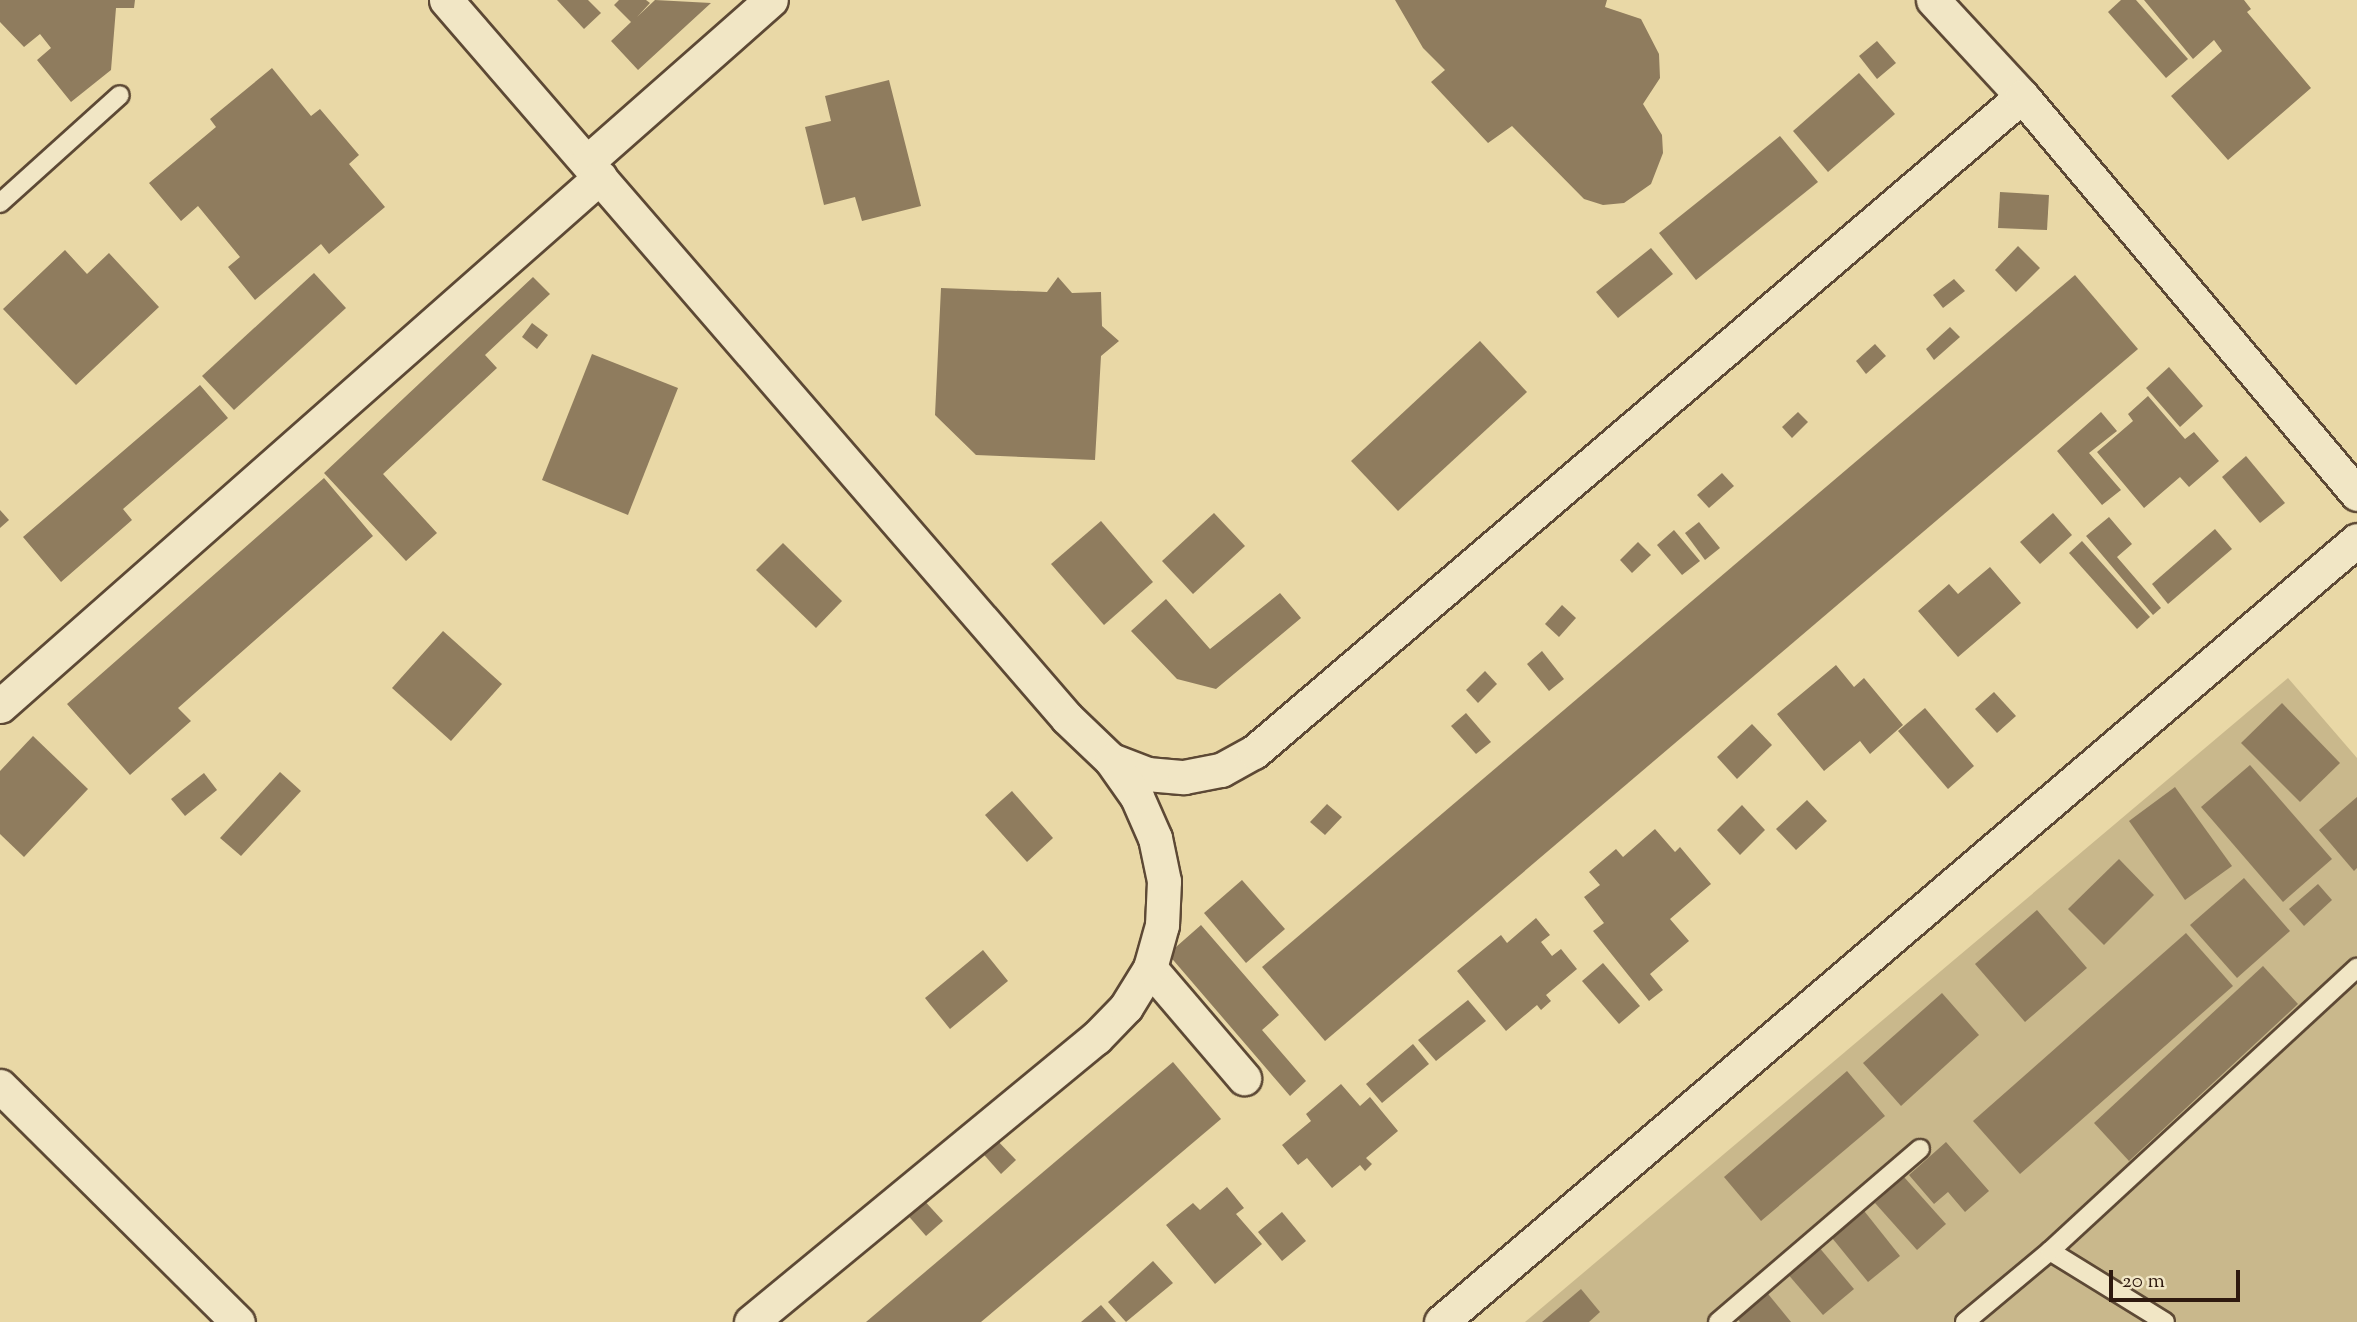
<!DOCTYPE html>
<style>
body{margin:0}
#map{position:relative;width:2357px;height:1322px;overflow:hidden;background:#e9d8a6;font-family:"Sorts Mill Goudy",serif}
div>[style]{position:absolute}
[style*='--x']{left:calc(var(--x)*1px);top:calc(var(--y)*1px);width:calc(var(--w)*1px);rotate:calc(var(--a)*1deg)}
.green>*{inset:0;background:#c9b88c}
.building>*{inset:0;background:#8f7c5e}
.roads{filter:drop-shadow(2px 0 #5d4935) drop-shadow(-2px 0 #5d4935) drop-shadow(0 2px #5d4935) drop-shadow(0 -2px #5d4935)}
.service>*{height:18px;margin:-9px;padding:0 9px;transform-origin:9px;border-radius:9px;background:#f1e6c5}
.minor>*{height:33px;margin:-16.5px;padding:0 16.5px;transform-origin:16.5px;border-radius:16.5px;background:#f1e6c5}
span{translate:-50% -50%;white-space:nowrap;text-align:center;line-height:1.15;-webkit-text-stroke:5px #f1e6c5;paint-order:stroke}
.scale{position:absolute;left:2109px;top:1270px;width:131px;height:32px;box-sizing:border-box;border:4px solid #2e190f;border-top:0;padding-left:9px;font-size:21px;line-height:24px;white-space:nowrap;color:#2e190f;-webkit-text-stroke:5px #f1e6c5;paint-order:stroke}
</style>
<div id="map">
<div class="green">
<i style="clip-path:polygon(2288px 678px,2357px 758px,2357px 1322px,1525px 1322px)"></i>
</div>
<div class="building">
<i style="clip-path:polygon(0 0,135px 0,134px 8px,116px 8px,111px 70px,71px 102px,37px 60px,51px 48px,40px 34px,24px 47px,0 22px)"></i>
<i style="clip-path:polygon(557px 0,588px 0,601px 13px,584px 29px)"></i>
<i style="clip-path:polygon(619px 0,646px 0,650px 3px,637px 17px,655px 0,711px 3px,638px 70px,611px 41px,631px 22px,614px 5px)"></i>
<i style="clip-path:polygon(1395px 0,1607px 0,1605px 7px,1641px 19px,1659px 54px,1660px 78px,1643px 104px,1662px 135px,1663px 153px,1651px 184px,1624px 203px,1603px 205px,1584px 199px,1512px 126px,1488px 143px,1431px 82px,1445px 70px,1423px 48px)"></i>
<i style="clip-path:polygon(2121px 0,2136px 0,2188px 59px,2166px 78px,2108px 12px)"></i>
<i style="clip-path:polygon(2144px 0,2244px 0,2251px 9px,2247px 12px,2311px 88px,2228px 160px,2171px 96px,2222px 51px,2214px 40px,2193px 59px)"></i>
<i style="clip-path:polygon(1877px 41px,1896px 63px,1877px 79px,1859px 56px)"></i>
<i style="clip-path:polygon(272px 68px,311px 116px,320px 109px,359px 155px,349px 164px,385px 207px,329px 254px,321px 244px,255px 300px,228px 267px,240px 257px,198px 206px,181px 221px,149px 183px,216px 127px,210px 119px)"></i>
<i style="clip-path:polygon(1859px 73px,1895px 114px,1828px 172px,1793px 131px)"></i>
<i style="clip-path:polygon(889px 80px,921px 206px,862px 221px,855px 197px,824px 205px,805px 127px,831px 121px,825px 96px)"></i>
<i style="clip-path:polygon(1780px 136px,1818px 182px,1696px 280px,1659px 233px)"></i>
<i style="clip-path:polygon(2000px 192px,2049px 195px,2047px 230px,1998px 228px)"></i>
<i style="clip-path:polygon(2018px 246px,2040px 268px,2016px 292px,1995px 270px)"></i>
<i style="clip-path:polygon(1651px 248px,1673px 274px,1618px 318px,1596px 292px)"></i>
<i style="clip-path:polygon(65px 250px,87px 274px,109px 253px,159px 307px,76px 385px,3px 309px)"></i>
<i style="clip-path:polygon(314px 273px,346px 308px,234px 410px,202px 376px)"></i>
<i style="clip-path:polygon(2075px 275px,2138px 349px,1325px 1041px,1262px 967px)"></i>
<i style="clip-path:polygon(533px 277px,550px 294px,485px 355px,497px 368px,383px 474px,437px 533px,406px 561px,324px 473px)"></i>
<i style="clip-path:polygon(1058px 277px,1072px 293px,1101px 292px,1102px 326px,1119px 341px,1101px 356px,1095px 460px,976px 455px,935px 415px,941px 288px,1047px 292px)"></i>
<i style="clip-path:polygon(1954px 279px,1965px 291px,1943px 308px,1933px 295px)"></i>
<i style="clip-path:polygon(532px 323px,548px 335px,537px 349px,522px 337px)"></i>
<i style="clip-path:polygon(1950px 327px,1960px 337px,1934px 360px,1926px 349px)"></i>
<i style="clip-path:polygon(1480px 341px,1527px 392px,1398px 511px,1351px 461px)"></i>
<i style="clip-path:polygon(1875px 344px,1886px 356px,1866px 374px,1856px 361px)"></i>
<i style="clip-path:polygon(592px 354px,678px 388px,628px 515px,542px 480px)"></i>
<i style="clip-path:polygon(2169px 367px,2203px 406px,2180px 427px,2146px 388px)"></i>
<i style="clip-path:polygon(200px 385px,228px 418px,123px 509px,132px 520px,61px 582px,23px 537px)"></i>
<i style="clip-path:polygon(2148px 396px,2185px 439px,2194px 432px,2219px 461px,2189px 487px,2180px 477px,2144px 508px,2097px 452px,2133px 421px,2128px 414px)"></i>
<i style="clip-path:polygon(1798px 412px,1808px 422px,1792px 438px,1782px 427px)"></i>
<i style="clip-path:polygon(2101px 412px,2117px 431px,2089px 453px,2121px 490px,2102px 505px,2057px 451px)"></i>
<i style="clip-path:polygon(2246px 456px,2285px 503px,2260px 523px,2222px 477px)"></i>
<i style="clip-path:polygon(1722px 473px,1734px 486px,1709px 508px,1697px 495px)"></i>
<i style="clip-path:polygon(324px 478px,373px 536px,178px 708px,191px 721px,130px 775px,67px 704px)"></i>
<i style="clip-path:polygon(0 510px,9px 520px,0 528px)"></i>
<i style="clip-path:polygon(1214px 513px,1245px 546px,1193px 594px,1162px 561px)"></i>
<i style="clip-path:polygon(2053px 513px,2072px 535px,2040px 564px,2020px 542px)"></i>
<i style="clip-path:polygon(2109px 517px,2132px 544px,2117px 557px,2161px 608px,2153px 615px,2086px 536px)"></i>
<i style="clip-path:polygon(1101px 521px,1153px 582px,1104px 625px,1051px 564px)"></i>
<i style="clip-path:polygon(1699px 522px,1720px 548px,1705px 560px,1685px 533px)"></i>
<i style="clip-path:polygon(2215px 529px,2232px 549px,2168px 604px,2152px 584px)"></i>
<i style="clip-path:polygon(1674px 530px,1700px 561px,1682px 575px,1657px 545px)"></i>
<i style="clip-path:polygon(2082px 541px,2150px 617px,2137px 629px,2069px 553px)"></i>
<i style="clip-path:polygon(1638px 542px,1651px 555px,1632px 573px,1620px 560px)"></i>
<i style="clip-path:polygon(783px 543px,842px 601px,816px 628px,756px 570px)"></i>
<i style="clip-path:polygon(1990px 567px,2021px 603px,1958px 657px,1918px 611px,1949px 584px,1958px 594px)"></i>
<i style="clip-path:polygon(1280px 593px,1301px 618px,1216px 689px,1177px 679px,1131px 631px,1166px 599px,1210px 649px)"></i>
<i style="clip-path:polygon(1562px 605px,1576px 618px,1559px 637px,1545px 624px)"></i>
<i style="clip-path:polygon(443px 631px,502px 684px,451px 741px,392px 688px)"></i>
<i style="clip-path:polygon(1542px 651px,1564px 679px,1549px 691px,1527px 664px)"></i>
<i style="clip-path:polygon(1836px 665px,1854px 687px,1864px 678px,1903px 725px,1870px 754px,1860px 741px,1824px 771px,1777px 714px)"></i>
<i style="clip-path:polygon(1485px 671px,1497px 684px,1478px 703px,1466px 690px)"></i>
<i style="clip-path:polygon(1994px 692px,2016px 716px,1997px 733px,1975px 709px)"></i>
<i style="clip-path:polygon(2282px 703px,2340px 763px,2300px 802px,2241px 743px)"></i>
<i style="clip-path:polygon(1925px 708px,1974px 766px,1948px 789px,1898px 731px)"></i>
<i style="clip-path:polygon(1466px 713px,1491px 742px,1476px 754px,1451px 726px)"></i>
<i style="clip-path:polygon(1752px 724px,1772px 745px,1737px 779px,1717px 757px)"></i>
<i style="clip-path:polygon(33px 736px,88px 789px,24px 857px,0 834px,0 771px)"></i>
<i style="clip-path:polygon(2250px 765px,2332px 859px,2283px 902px,2201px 807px)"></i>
<i style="clip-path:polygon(280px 772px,301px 791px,241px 856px,220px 838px)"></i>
<i style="clip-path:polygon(204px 773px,217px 790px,185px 816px,171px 799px)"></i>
<i style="clip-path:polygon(2175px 787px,2232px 866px,2185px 900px,2129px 821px)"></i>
<i style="clip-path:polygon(1012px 791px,1053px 838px,1027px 862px,985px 815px)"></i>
<i style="clip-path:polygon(2357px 797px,2357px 868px,2354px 871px,2319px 830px)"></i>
<i style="clip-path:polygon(1807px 800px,1827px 821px,1796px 850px,1776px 829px)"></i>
<i style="clip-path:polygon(1327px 804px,1342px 817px,1325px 835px,1310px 822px)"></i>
<i style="clip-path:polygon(1742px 805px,1765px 830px,1740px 855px,1717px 830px)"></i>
<i style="clip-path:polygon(1655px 829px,1675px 852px,1680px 847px,1711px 884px,1670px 919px,1689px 941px,1650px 974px,1663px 990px,1649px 1001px,1593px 931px,1604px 923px,1584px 897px,1600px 885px,1589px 872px,1616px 849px,1623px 857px)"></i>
<i style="clip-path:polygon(2119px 859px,2154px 895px,2104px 945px,2068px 909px)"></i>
<i style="clip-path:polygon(2244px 878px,2290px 931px,2237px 978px,2190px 925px)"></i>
<i style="clip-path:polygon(1242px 880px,1285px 929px,1246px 963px,1204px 913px)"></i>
<i style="clip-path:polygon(2318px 884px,2332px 900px,2304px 926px,2289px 909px)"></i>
<i style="clip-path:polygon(2037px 910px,2087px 968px,2025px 1022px,1975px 964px)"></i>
<i style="clip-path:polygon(1536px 918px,1550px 935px,1541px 942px,1552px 956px,1561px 949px,1577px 969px,1546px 995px,1551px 1001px,1541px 1010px,1537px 1005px,1506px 1031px,1457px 971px,1501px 935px,1507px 943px)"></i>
<i style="clip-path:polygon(1201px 925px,1279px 1015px,1262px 1030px,1306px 1081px,1290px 1096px,1168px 954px)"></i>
<i style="clip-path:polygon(2186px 933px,2233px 986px,2020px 1174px,1973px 1121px)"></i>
<i style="clip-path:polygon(983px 950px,1008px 981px,950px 1029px,925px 998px)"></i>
<i style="clip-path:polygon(1603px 963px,1640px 1006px,1619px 1024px,1582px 981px)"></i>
<i style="clip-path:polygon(2263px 966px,2298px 1004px,2129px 1161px,2094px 1123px)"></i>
<i style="clip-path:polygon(1942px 993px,1979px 1035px,1901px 1106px,1863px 1063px)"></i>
<i style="clip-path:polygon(1468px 1000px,1486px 1021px,1436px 1061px,1418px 1040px)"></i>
<i style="clip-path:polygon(1413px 1044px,1429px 1064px,1382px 1103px,1366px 1084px)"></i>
<i style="clip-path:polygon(1173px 1062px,1221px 1119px,981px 1322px,866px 1322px)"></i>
<i style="clip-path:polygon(1847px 1071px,1885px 1116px,1761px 1221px,1724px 1177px)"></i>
<i style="clip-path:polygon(1341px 1084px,1360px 1106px,1370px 1097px,1398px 1131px,1366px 1158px,1372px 1164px,1365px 1171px,1360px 1165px,1332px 1188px,1307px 1158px,1298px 1165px,1282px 1145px,1311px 1121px,1306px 1114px)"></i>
<i style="clip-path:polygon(992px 1135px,1016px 1160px,1001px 1174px,978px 1148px)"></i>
<i style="clip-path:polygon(1946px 1142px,1989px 1191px,1965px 1212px,1948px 1192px,1934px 1204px,1909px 1175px)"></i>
<i style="clip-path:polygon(1904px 1177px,1946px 1224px,1917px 1250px,1875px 1203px)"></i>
<i style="clip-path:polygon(1227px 1187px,1244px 1208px,1236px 1214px,1262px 1244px,1215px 1284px,1166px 1225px,1193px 1203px,1200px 1210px)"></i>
<i style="clip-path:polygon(921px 1197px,943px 1221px,926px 1236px,905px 1212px)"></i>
<i style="clip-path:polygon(1861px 1207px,1900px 1256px,1868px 1282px,1828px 1233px)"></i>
<i style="clip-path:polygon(1282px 1212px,1306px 1241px,1282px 1261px,1258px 1232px)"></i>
<i style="clip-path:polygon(1818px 1246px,1854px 1289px,1823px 1315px,1786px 1272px)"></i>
<i style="clip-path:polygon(1153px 1261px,1173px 1283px,1126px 1322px,1108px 1302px)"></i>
<i style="clip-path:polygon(1581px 1289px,1600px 1312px,1589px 1322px,1542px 1322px)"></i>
<i style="clip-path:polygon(1764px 1289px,1791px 1322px,1740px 1322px,1734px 1315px)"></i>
<i style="clip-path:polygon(1101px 1305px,1116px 1322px,1081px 1322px)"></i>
</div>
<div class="roads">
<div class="service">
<i style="--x:0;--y:203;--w:161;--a:-42"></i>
<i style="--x:2050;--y:1251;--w:135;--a:31.7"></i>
<i style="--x:1718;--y:1322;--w:266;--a:-40.6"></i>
<i style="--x:1965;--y:1322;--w:111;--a:-39.9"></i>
<i style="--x:2050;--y:1251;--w:418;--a:-42.7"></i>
</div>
<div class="minor">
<i style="--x:446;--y:0;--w:949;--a:49.14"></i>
<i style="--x:1067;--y:718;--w:61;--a:43.7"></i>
<i style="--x:1111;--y:760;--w:39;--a:21"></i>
<i style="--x:1147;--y:774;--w:37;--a:5"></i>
<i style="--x:1184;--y:777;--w:38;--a:-11"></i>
<i style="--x:1221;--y:770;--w:38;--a:-29"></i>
<i style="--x:1254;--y:752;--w:1010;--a:-40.5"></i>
<i style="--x:1933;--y:0;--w:131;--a:47.2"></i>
<i style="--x:2022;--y:96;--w:520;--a:49.91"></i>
<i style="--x:587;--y:162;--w:245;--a:-41.4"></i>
<i style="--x:0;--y:706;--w:800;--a:-41.4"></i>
<i style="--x:1150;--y:968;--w:145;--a:49.5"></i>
<i style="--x:0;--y:1086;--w:335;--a:44.8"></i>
<i style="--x:751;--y:1322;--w:447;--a:-39.5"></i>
<i style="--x:1096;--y:1038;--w:43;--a:-45.9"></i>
<i style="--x:1126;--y:1007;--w:46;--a:-58.4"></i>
<i style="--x:1150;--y:968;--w:45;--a:-74.4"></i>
<i style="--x:1162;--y:925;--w:44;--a:-87.4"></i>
<i style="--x:1164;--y:881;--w:44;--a:-101.8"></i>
<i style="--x:1155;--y:838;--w:45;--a:-113.7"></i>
<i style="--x:1137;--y:797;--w:45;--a:-125.1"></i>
<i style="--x:1441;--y:1322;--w:1204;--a:-40.49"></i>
</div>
</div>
<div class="scale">20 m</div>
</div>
